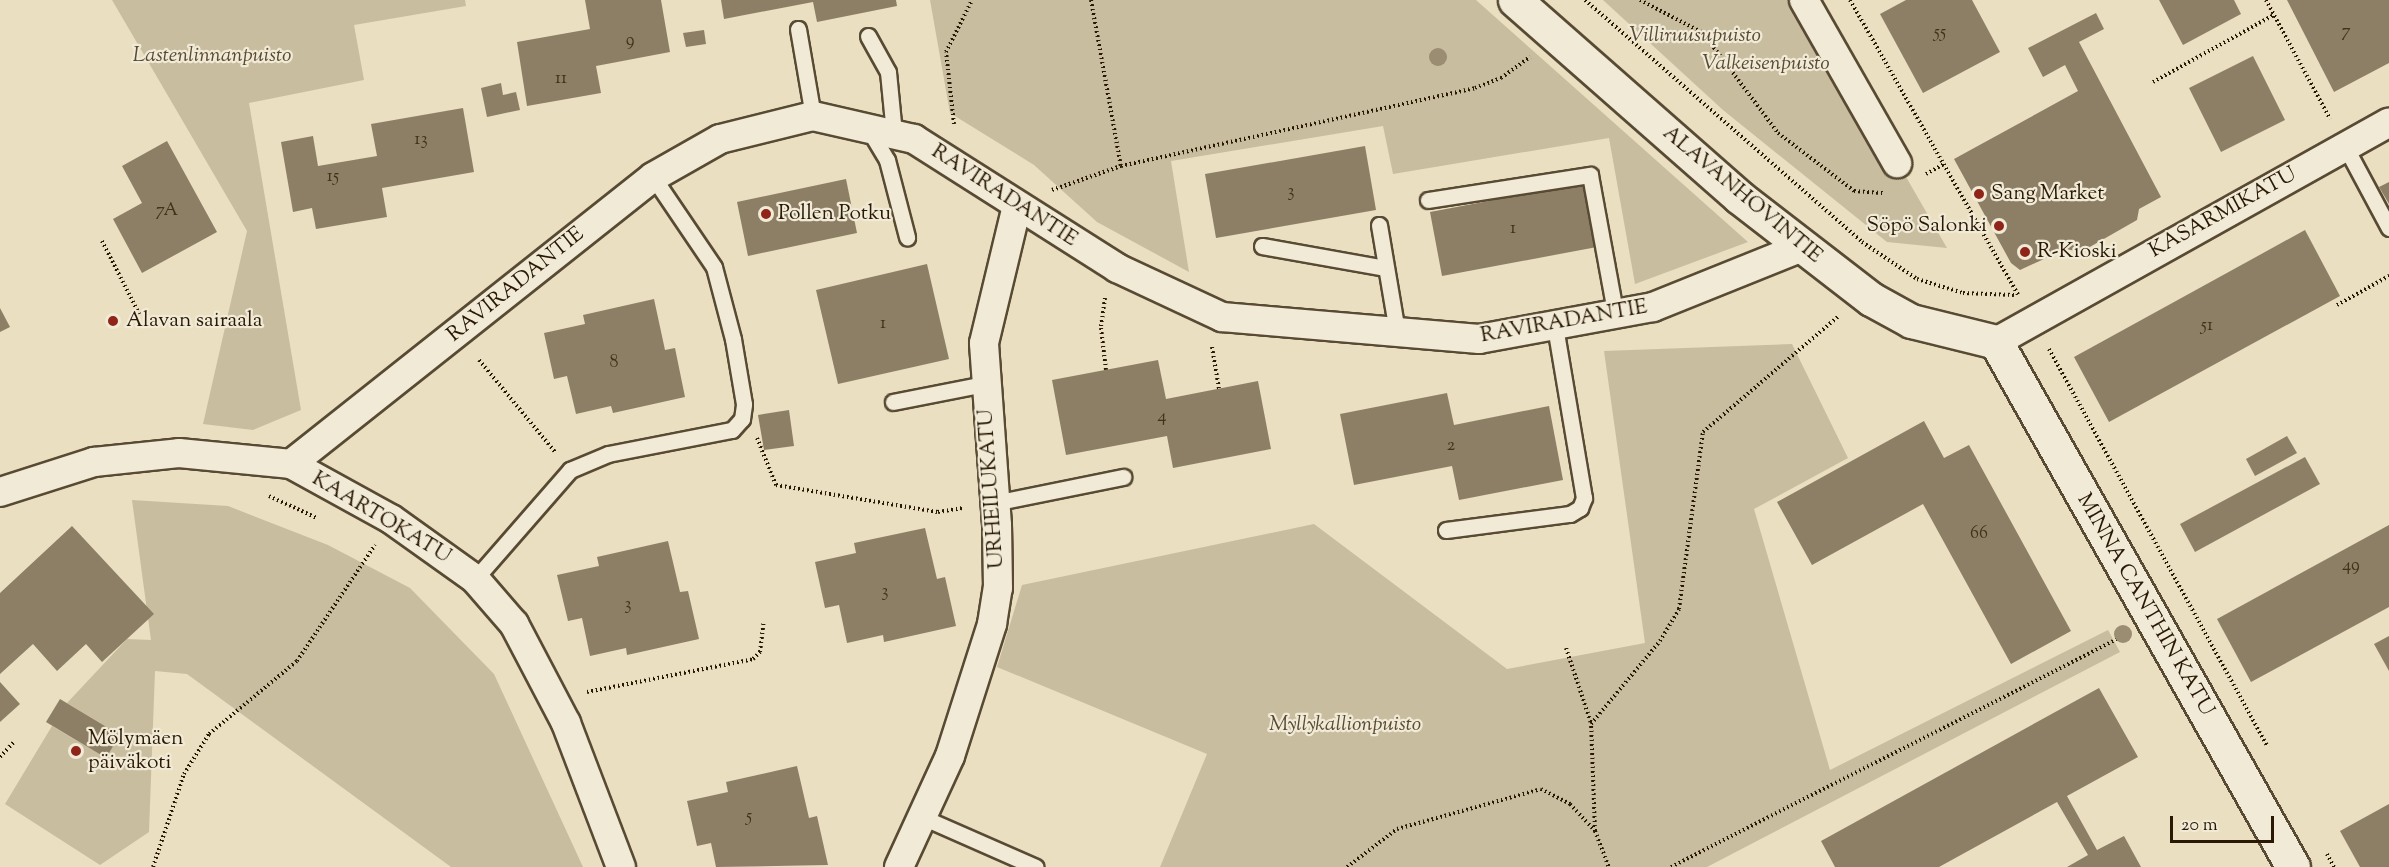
<!DOCTYPE html>
<meta charset="utf-8">
<style>
body{margin:0}
#map{position:relative;width:2389px;height:867px;overflow:hidden;background:#eadfc0;font-family:"Sorts Mill Goudy",serif}
div>[style]{position:absolute}
[style*='--x']{left:calc(var(--x)*1px);top:calc(var(--y)*1px);width:calc(var(--w)*1px);rotate:calc(var(--a)*1deg)}
.green>*{inset:0;background:#c9bda0}
.building>*{inset:0;background:#8d7f66}
.path>*{height:4px;margin-top:-2px;transform-origin:0;background:repeating-linear-gradient(90deg,#281804 0 1.5px,transparent 0 4.5px)}
.roads{filter:drop-shadow(2px 0 #584a33) drop-shadow(-2px 0 #584a33) drop-shadow(0 2px #584a33) drop-shadow(0 -2px #584a33)}
.lane>*{height:15px;margin:-7.5px;padding:0 7.5px;transform-origin:7.5px;border-radius:7.5px;background:#f1ead6}
.street>*{height:28px;margin:-14px;padding:0 14px;transform-origin:14px;border-radius:14px;background:#f1ead6}
.secondary>*{height:33px;margin:-16.5px;padding:0 16.5px;transform-origin:16.5px;border-radius:16.5px;background:#f1ead6}
.trees>*{width:18px;height:18px;margin:-9px;border-radius:50%;background:#9a8d72}
.dots>*{width:16px;height:16px;translate:-50% -50%;box-sizing:border-box;border:3px solid #f1ead6;border-radius:50%}
span{translate:-50% -50%;white-space:nowrap;text-align:center;line-height:1.15;-webkit-text-stroke:4.5px #f1ead6;paint-order:stroke}
.number-label{font-size:18px;color:#41321c}
.number-label span{-webkit-text-stroke-width:0}
.park-label{font-size:21px;color:#584a33;font-style:italic}
.poi-label{font-size:21px;color:#281804}
.left{translate:0 -50%;text-align:left}
.right{translate:-100% -50%;text-align:right}
.street-label{font-size:21px;color:#281804}
.scale{position:absolute;left:2170px;top:816px;width:104px;height:27px;box-sizing:border-box;border:3px solid #281804;border-top:0;padding-left:8px;font-size:18px;line-height:21px;white-space:nowrap;color:#281804;-webkit-text-stroke:4px #f1ead6;paint-order:stroke}
</style>
<div id="map">
<div class="green">
<i style="clip-path:polygon(112px 0,465px 0,466px 6px,354px 25px,364px 80px,249px 103px,301px 410px,253px 430px,203px 424px,247px 231px)"></i>
<i style="clip-path:polygon(930px 0,1476px 0,1748px 242px,1635px 284px,1609px 138px,1393px 174px,1383px 126px,1171px 161px,1189px 272px,1097px 222px,1034px 165px,950px 113px)"></i>
<i style="clip-path:polygon(1603px 0,1804px 0,1947px 248px,1887px 242px,1723px 110px)"></i>
<i style="clip-path:polygon(1792px 344px,1848px 458px,1754px 509px,1830px 770px,2108px 630px,2120px 652px,1707px 867px,1160px 867px,1207px 754px,997px 667px,1022px 585px,1314px 524px,1507px 669px,1645px 643px,1604px 351px)"></i>
<i style="clip-path:polygon(132px 500px,228px 506px,328px 545px,410px 588px,494px 674px,583px 867px,451px 867px,187px 674px,155px 671px,149px 832px,100px 865px,5px 804px,52px 726px,106px 758px,120px 735px,67px 703px,127px 639px,151px 640px)"></i>
</div>
<div class="building">
<i style="clip-path:polygon(585px 0,661px 0,670px 52px,596px 66px,601px 93px,527px 106px,517px 42px,590px 29px)"></i>
<i style="clip-path:polygon(721px 0,896px 0,897px 6px,817px 22px,813px 2px,724px 19px)"></i>
<i style="clip-path:polygon(1906px 0,1972px 0,2000px 52px,1923px 93px,1880px 14px)"></i>
<i style="clip-path:polygon(2159px 0,2234px 0,2241px 14px,2183px 45px)"></i>
<i style="clip-path:polygon(2287px 0,2389px 0,2389px 63px,2334px 92px)"></i>
<i style="clip-path:polygon(2096px 13px,2104px 29px,2079px 42px,2161px 197px,2139px 209px,2137px 220px,2081px 252px,2066px 249px,2020px 270px,2011px 263px,1954px 159px,2078px 91px,2065px 65px,2043px 77px,2028px 48px)"></i>
<i style="clip-path:polygon(704px 30px,706px 44px,686px 47px,683px 33px)"></i>
<i style="clip-path:polygon(2253px 56px,2285px 120px,2221px 152px,2189px 88px)"></i>
<i style="clip-path:polygon(501px 83px,503px 95px,516px 92px,520px 110px,487px 117px,481px 88px)"></i>
<i style="clip-path:polygon(463px 108px,474px 172px,382px 188px,387px 217px,316px 229px,312px 208px,293px 212px,281px 142px,313px 136px,318px 166px,377px 156px,371px 124px)"></i>
<i style="clip-path:polygon(167px 141px,217px 232px,142px 273px,113px 219px,142px 203px,122px 166px)"></i>
<i style="clip-path:polygon(1365px 146px,1376px 210px,1216px 238px,1205px 174px)"></i>
<i style="clip-path:polygon(846px 179px,857px 233px,748px 256px,737px 202px)"></i>
<i style="clip-path:polygon(2389px 182px,2389px 204px,2379px 187px)"></i>
<i style="clip-path:polygon(1585px 183px,1597px 247px,1442px 276px,1430px 212px)"></i>
<i style="clip-path:polygon(2305px 230px,2340px 296px,2109px 422px,2074px 357px)"></i>
<i style="clip-path:polygon(927px 264px,949px 359px,838px 384px,816px 290px)"></i>
<i style="clip-path:polygon(654px 299px,665px 350px,675px 348px,685px 397px,613px 413px,611px 406px,576px 414px,567px 376px,554px 379px,544px 333px,585px 324px,583px 315px)"></i>
<i style="clip-path:polygon(0 308px,10px 327px,0 332px)"></i>
<i style="clip-path:polygon(1158px 360px,1166px 399px,1258px 381px,1271px 449px,1173px 468px,1167px 436px,1066px 455px,1052px 380px)"></i>
<i style="clip-path:polygon(1447px 393px,1454px 425px,1549px 406px,1563px 480px,1459px 500px,1452px 466px,1354px 485px,1340px 414px)"></i>
<i style="clip-path:polygon(789px 410px,794px 446px,764px 450px,758px 415px)"></i>
<i style="clip-path:polygon(1924px 421px,1944px 458px,1969px 445px,2071px 631px,2011px 664px,1923px 504px,1812px 565px,1777px 502px)"></i>
<i style="clip-path:polygon(2287px 436px,2297px 453px,2255px 476px,2246px 459px)"></i>
<i style="clip-path:polygon(2305px 457px,2320px 484px,2195px 552px,2180px 524px)"></i>
<i style="clip-path:polygon(2389px 525px,2389px 607px,2251px 682px,2217px 619px)"></i>
<i style="clip-path:polygon(72px 526px,154px 614px,102px 662px,86px 644px,57px 671px,33px 644px,0 674px,0 593px)"></i>
<i style="clip-path:polygon(925px 528px,937px 579px,945px 577px,956px 626px,884px 642px,883px 635px,847px 643px,839px 605px,825px 608px,815px 562px,856px 553px,854px 543px)"></i>
<i style="clip-path:polygon(668px 541px,680px 592px,688px 591px,699px 639px,627px 655px,626px 648px,590px 656px,582px 618px,568px 621px,557px 575px,599px 566px,597px 557px)"></i>
<i style="clip-path:polygon(2389px 636px,2389px 671px,2374px 644px)"></i>
<i style="clip-path:polygon(0 682px,20px 704px,0 722px)"></i>
<i style="clip-path:polygon(2099px 688px,2138px 757px,2067px 796px,2097px 850px,2124px 836px,2141px 867px,2067px 867px,2088px 855px,2057px 802px,1939px 867px,1835px 867px,1821px 841px)"></i>
<i style="clip-path:polygon(60px 699px,120px 735px,106px 758px,46px 722px)"></i>
<i style="clip-path:polygon(797px 766px,809px 818px,817px 816px,828px 865px,716px 867px,711px 843px,697px 846px,687px 801px,728px 792px,726px 782px)"></i>
<i style="clip-path:polygon(2389px 804px,2389px 867px,2360px 867px,2340px 831px)"></i>
</div>
<div class="path">
<i style="--x:1091;--y:0;--w:169;--a:79.8"></i>
<i style="--x:1585;--y:0;--w:368;--a:41.1"></i>
<i style="--x:1862;--y:242;--w:66;--a:33.9"></i>
<i style="--x:1917;--y:279;--w:48;--a:16.9"></i>
<i style="--x:1963;--y:293;--w:51;--a:2.2"></i>
<i style="--x:1640;--y:0;--w:71;--a:27.6"></i>
<i style="--x:1703;--y:33;--w:125;--a:53.1"></i>
<i style="--x:1778;--y:133;--w:96;--a:37.3"></i>
<i style="--x:1854;--y:191;--w:31;--a:4"></i>
<i style="--x:1850;--y:0;--w:339;--a:60.3"></i>
<i style="--x:2266;--y:0;--w:135;--a:61.7"></i>
<i style="--x:2153;--y:82;--w:138;--a:-29"></i>
<i style="--x:954;--y:124;--w:72;--a:-96.3"></i>
<i style="--x:946;--y:52;--w:58;--a:-63.4"></i>
<i style="--x:1926;--y:174;--w:21;--a:-29"></i>
<i style="--x:1052;--y:190;--w:73;--a:-19.2"></i>
<i style="--x:1121;--y:166;--w:362;--a:-12.4"></i>
<i style="--x:1475;--y:88;--w:28;--a:-21"></i>
<i style="--x:1501;--y:78;--w:36;--a:-36"></i>
<i style="--x:102;--y:241;--w:82;--a:63.1"></i>
<i style="--x:1105;--y:298;--w:30;--a:98"></i>
<i style="--x:1101;--y:328;--w:42;--a:83.2"></i>
<i style="--x:2337;--y:305;--w:60;--a:-29.1"></i>
<i style="--x:1212;--y:347;--w:43;--a:80.5"></i>
<i style="--x:2049;--y:349;--w:454;--a:61.2"></i>
<i style="--x:479;--y:360;--w:119;--a:50.4"></i>
<i style="--x:757;--y:438;--w:51;--a:68"></i>
<i style="--x:776;--y:485;--w:164;--a:9.5"></i>
<i style="--x:938;--y:512;--w:25;--a:-9"></i>
<i style="--x:269;--y:496;--w:53;--a:24.6"></i>
<i style="--x:1566;--y:648;--w:79;--a:71.6"></i>
<i style="--x:587;--y:692;--w:169;--a:-11.2"></i>
<i style="--x:753;--y:659;--w:10;--a:-45"></i>
<i style="--x:760;--y:652;--w:31;--a:-83"></i>
<i style="--x:0;--y:757;--w:22;--a:-47"></i>
<i style="--x:1595;--y:831;--w:39;--a:69"></i>
<i style="--x:2327;--y:854;--w:15;--a:62"></i>
<i style="--x:153;--y:867;--w:98;--a:-71.6"></i>
<i style="--x:184;--y:774;--w:47;--a:-58"></i>
<i style="--x:209;--y:734;--w:114;--a:-39.7"></i>
<i style="--x:297;--y:661;--w:140;--a:-56.1"></i>
<i style="--x:1347;--y:867;--w:63;--a:-37.2"></i>
<i style="--x:1397;--y:829;--w:149;--a:-15.5"></i>
<i style="--x:1541;--y:789;--w:33;--a:27"></i>
<i style="--x:1570;--y:804;--w:37;--a:47"></i>
<i style="--x:1595;--y:831;--w:107;--a:-92.1"></i>
<i style="--x:1591;--y:724;--w:108;--a:-50.3"></i>
<i style="--x:1660;--y:641;--w:37;--a:-59"></i>
<i style="--x:1679;--y:609;--w:179;--a:-82.3"></i>
<i style="--x:1703;--y:432;--w:179;--a:-40.5"></i>
<i style="--x:1671;--y:867;--w:508;--a:-27.07"></i>
</div>
<div class="roads">
<div class="lane">
<i style="--x:798;--y:29;--w:88;--a:80.2"></i>
<i style="--x:868;--y:36;--w:41;--a:60.9"></i>
<i style="--x:888;--y:72;--w:61;--a:84.4"></i>
<i style="--x:869;--y:130;--w:35;--a:59"></i>
<i style="--x:887;--y:160;--w:80;--a:75.4"></i>
<i style="--x:2345;--y:146;--w:93;--a:61.8"></i>
<i style="--x:1428;--y:200;--w:164;--a:-8.8"></i>
<i style="--x:1590;--y:175;--w:143;--a:79.6"></i>
<i style="--x:1379;--y:225;--w:108;--a:80.4"></i>
<i style="--x:1262;--y:246;--w:126;--a:10.1"></i>
<i style="--x:893;--y:402;--w:94;--a:-11.1"></i>
<i style="--x:994;--y:503;--w:132;--a:-11.4"></i>
<i style="--x:1446;--y:530;--w:125;--a:-7.4"></i>
<i style="--x:1570;--y:514;--w:12;--a:-31"></i>
<i style="--x:1580;--y:508;--w:11;--a:-68"></i>
<i style="--x:1584;--y:498;--w:173;--a:-99.6"></i>
<i style="--x:475;--y:579;--w:145;--a:-48.9"></i>
<i style="--x:570;--y:470;--w:41;--a:-22.8"></i>
<i style="--x:608;--y:454;--w:126;--a:-11"></i>
<i style="--x:732;--y:430;--w:15;--a:-48"></i>
<i style="--x:742;--y:419;--w:15;--a:-82"></i>
<i style="--x:744;--y:404;--w:66;--a:-99.6"></i>
<i style="--x:733;--y:339;--w:74;--a:-104.8"></i>
<i style="--x:714;--y:267;--w:109;--a:-124.1"></i>
<i style="--x:922;--y:817;--w:124;--a:23.7"></i>
</div>
<div class="street">
<i style="--x:1804;--y:0;--w:188;--a:60.3"></i>
<i style="--x:1996;--y:342;--w:450;--a:-29.2"></i>
<i style="--x:291;--y:464;--w:462;--a:-38.4"></i>
<i style="--x:653;--y:177;--w:77;--a:-29.6"></i>
<i style="--x:720;--y:139;--w:96;--a:-13.9"></i>
<i style="--x:813;--y:116;--w:104;--a:12.8"></i>
<i style="--x:914;--y:139;--w:241;--a:32.4"></i>
<i style="--x:1117;--y:268;--w:116;--a:25"></i>
<i style="--x:1222;--y:317;--w:258;--a:4.9"></i>
<i style="--x:1479;--y:339;--w:177;--a:-10.4"></i>
<i style="--x:1653;--y:307;--w:161;--a:-21.9"></i>
<i style="--x:0;--y:492;--w:99;--a:-17.7"></i>
<i style="--x:94;--y:462;--w:85;--a:-6"></i>
<i style="--x:179;--y:453;--w:113;--a:5.6"></i>
<i style="--x:291;--y:464;--w:114;--a:28.8"></i>
<i style="--x:391;--y:519;--w:103;--a:35.5"></i>
<i style="--x:475;--y:579;--w:60;--a:49.1"></i>
<i style="--x:514;--y:624;--w:112;--a:62.3"></i>
<i style="--x:566;--y:723;--w:154;--a:69.1"></i>
<i style="--x:899;--y:867;--w:122;--a:-65.3"></i>
<i style="--x:950;--y:756;--w:139;--a:-72.3"></i>
<i style="--x:992;--y:624;--w:36;--a:-81"></i>
<i style="--x:998;--y:588;--w:63;--a:-90.9"></i>
<i style="--x:997;--y:525;--w:182;--a:-94.1"></i>
<i style="--x:984;--y:343;--w:141;--a:-76.5"></i>
</div>
<div class="secondary">
<i style="--x:1515;--y:0;--w:298;--a:41.3"></i>
<i style="--x:1739;--y:197;--w:167;--a:37.7"></i>
<i style="--x:1871;--y:299;--w:46;--a:28.8"></i>
<i style="--x:1911;--y:321;--w:88;--a:13.9"></i>
<i style="--x:1996;--y:342;--w:603;--a:60.5"></i>
</div>
</div>
<div class="trees">
<i style="left:1438px;top:57px"></i>
<i style="left:2123px;top:634px"></i>
</div>
<div class="dots">
<i style="left:1979px;top:194px;background:#8f2418"></i>
<i style="left:766px;top:214px;background:#8f2418"></i>
<i style="left:1999px;top:226px;background:#8f2418"></i>
<i style="left:2025px;top:252px;background:#8f2418"></i>
<i style="left:113px;top:321px;background:#8f2418"></i>
<i style="left:76px;top:751px;background:#8f2418"></i>
</div>
<div class="number-label">
<span style="left:2346px;top:32px">7</span>
<span style="left:1940px;top:33px">55</span>
<span style="left:630px;top:41px">9</span>
<span style="left:561px;top:79px">11</span>
<span style="left:421px;top:140px">13</span>
<span style="left:333px;top:177px">15</span>
<span style="left:1291px;top:192px">3</span>
<span style="left:167px;top:211px">7A</span>
<span style="left:1513px;top:229px">1</span>
<span style="left:883px;top:324px">1</span>
<span style="left:2207px;top:326px">51</span>
<span style="left:614px;top:363px">8</span>
<span style="left:1162px;top:417px">4</span>
<span style="left:1451px;top:446px">2</span>
<span style="left:1979px;top:534px">66</span>
<span style="left:2351px;top:566px">49</span>
<span style="left:885px;top:592px">3</span>
<span style="left:628px;top:605px">3</span>
<span style="left:749px;top:817px">5</span>
</div>
<div class="park-label">
<span style="left:1695px;top:36px">Villiruusupuisto</span>
<span style="left:212px;top:56px">Lastenlinnanpuisto</span>
<span style="left:1766px;top:64px">Valkeisenpuisto</span>
<span style="left:1345px;top:725px">Myllykallionpuisto</span>
</div>
<div class="poi-label">
<span class="left" style="left:1991px;top:194px">Sang Market</span>
<span class="left" style="left:778px;top:214px">Pollen Potku</span>
<span class="right" style="left:1987px;top:226px">Söpö Salonki</span>
<span class="left" style="left:2037px;top:252px">R-Kioski</span>
<span class="left" style="left:126px;top:321px">Alavan sairaala</span>
<span class="left" style="left:88px;top:751px">Mölymäen<br>päiväkoti</span>
</div>
<div class="street-label">
<span style="left:1742px;top:195px;rotate:40deg">ALAVANHOVINTIE</span>
<span style="left:1004px;top:196px;rotate:33deg">RAVIRADANTIE</span>
<span style="left:2223px;top:213px;rotate:-29deg">KASARMIKATU</span>
<span style="left:516px;top:285px;rotate:-39deg">RAVIRADANTIE</span>
<span style="left:1564px;top:322px;rotate:-10deg">RAVIRADANTIE</span>
<span style="left:992px;top:489px;rotate:-94deg">URHEILUKATU</span>
<span style="left:381px;top:518px;rotate:31deg">KAARTOKATU</span>
<span style="left:2145px;top:605px;rotate:60deg">MINNA CANTHIN KATU</span>
</div>
<div class="scale">20 m</div>
</div>
